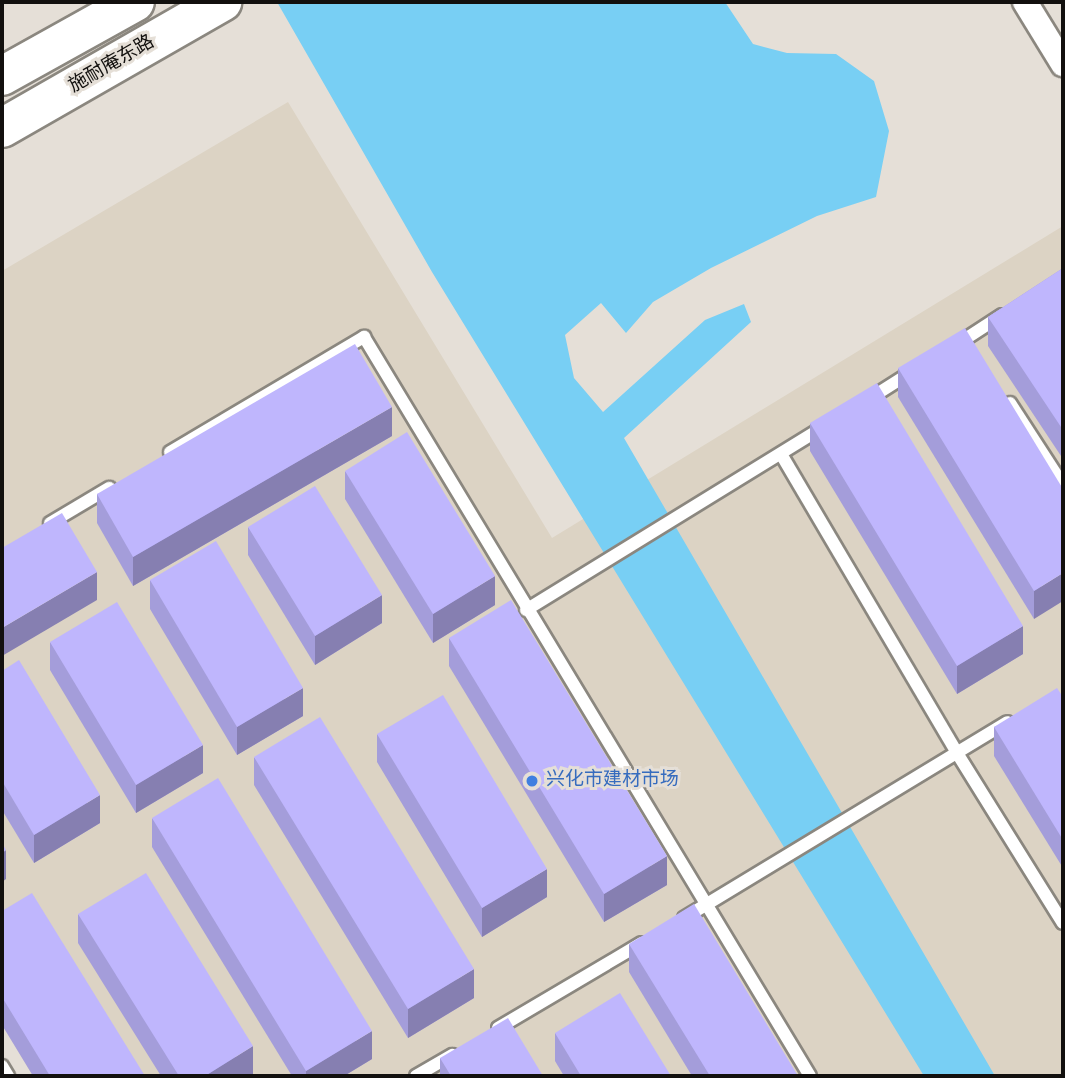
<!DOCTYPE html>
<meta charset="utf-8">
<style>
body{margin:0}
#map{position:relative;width:1065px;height:1078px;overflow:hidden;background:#e5dfd7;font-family:Overpass,"Noto Sans SC",sans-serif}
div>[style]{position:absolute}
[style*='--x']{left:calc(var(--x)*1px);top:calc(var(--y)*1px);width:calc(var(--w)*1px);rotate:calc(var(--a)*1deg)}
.built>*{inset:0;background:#dcd3c4}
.water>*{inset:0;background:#78cff4}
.roads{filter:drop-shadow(2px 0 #8b877f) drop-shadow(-2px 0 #8b877f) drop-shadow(0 2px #8b877f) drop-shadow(0 -2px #8b877f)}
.lane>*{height:12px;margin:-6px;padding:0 6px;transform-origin:6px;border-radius:6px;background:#fff}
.street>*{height:24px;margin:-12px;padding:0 12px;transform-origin:12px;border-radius:12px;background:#fff}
.primary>*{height:38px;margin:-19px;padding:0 19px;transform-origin:19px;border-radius:19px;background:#fff}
.wall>*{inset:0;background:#a49dda}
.shaded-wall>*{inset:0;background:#867fb1}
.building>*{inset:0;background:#bfb6fd}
.dots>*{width:19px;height:19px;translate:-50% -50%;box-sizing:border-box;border:4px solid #e5dfd7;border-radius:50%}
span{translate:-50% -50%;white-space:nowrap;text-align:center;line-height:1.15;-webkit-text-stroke:6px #e5dfd7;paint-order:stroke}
.street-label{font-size:19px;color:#12100e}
.shop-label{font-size:19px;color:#366cbe}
.left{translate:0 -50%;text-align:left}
.frame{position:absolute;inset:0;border:4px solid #12100e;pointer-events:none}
</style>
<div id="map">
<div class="built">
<i style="clip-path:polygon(288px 102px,552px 538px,1063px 226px,1063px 1076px,33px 1076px,2px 1024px,2px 271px)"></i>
</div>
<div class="water">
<i style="clip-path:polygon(277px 2px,725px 2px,753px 44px,787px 53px,836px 54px,874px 81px,889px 131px,876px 197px,817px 216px,711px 268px,653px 302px,626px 333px,601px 303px,565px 335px,574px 378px,603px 412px,705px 320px,744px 304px,751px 322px,624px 438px,995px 1076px,924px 1076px,432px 272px)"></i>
</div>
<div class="roads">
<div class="lane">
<i style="--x:956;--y:345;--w:55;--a:-33.1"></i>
<i style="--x:869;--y:399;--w:49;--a:-32.4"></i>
<i style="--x:1010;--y:403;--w:98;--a:57.1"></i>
<i style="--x:170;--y:452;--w:226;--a:-30.7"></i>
<i style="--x:364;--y:337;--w:863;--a:58.89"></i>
<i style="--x:781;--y:454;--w:347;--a:59.5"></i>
<i style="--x:957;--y:753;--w:200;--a:58.1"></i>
<i style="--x:50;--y:523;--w:69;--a:-30.7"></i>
<i style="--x:526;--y:610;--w:350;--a:-31.6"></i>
<i style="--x:684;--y:918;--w:378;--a:-31.2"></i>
<i style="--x:498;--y:1028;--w:167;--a:-30.6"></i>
<i style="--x:2;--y:1066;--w:12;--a:59"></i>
<i style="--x:416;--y:1076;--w:42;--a:-30.3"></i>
</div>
<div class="street">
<i style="--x:1025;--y:2;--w:73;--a:58.5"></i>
</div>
<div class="primary">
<i style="--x:2;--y:76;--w:152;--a:-29.1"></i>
<i style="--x:2;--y:128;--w:254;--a:-29.8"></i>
</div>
</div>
<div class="wall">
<i style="clip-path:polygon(1063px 268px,1063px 459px,988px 346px,988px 317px)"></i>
<i style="clip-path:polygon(898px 368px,1063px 489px,1034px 619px,898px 397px)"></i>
<i style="clip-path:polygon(810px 423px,1023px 654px,957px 694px,810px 451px)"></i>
<i style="clip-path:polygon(392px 436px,133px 586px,97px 523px,97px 494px)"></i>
<i style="clip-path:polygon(345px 471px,495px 605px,433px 643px,345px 499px)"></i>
<i style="clip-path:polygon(248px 527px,382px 623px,315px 665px,248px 555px)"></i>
<i style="clip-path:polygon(150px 580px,303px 716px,237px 755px,150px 609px)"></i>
<i style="clip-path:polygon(449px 638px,667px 885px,604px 922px,449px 666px)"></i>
<i style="clip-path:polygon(50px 642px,203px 773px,136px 813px,50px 670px)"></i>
<i style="clip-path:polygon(2px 671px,100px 823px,34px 863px,2px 810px)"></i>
<i style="clip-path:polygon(1063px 697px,1063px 868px,994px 756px,994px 727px)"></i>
<i style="clip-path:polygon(377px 734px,547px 897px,482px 937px,377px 762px)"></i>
<i style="clip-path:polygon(254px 757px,474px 998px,408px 1038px,254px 785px)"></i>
<i style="clip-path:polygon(152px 818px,372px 1059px,344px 1076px,292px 1076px,152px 847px)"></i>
<i style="clip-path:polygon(2px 911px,145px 1076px,33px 1076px,2px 1025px)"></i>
<i style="clip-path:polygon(78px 914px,253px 1074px,250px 1076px,161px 1076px,78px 943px)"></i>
<i style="clip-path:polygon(629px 944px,798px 1076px,692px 1076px,629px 972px)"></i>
<i style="clip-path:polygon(555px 1033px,671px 1076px,564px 1076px,555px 1061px)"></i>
<i style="clip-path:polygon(440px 1058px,543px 1076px,440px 1076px)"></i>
</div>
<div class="shaded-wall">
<i style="clip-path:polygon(392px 407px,392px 436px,133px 586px,133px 557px)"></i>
<i style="clip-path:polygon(97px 572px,97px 600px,2px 656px,2px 628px)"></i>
<i style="clip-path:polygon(1063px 573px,1063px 601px,1034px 619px,1034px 591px)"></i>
<i style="clip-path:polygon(495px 576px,495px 605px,433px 643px,433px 614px)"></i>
<i style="clip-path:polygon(382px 595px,382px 623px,315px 665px,315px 636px)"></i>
<i style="clip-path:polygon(1023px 626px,1023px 654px,957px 694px,957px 666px)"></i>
<i style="clip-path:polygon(303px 688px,303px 716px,237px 755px,237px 727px)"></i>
<i style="clip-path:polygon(203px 745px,203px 773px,136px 813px,136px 785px)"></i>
<i style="clip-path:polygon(100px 795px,100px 823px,34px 863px,34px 835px)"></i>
<i style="clip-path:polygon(6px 850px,6px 879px,2px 882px,2px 853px)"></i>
<i style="clip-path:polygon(667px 856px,667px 885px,604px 922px,604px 894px)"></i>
<i style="clip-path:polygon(547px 869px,547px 897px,482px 937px,482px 908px)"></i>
<i style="clip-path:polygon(474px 969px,474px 998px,408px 1038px,408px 1009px)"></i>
<i style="clip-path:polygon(372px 1031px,372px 1059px,344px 1076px,306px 1076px,306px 1071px)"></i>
<i style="clip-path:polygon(253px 1046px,253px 1074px,250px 1076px,205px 1076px)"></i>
</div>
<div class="building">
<i style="clip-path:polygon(1063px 268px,1063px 430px,988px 317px)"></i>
<i style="clip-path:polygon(965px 328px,1063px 489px,1063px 573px,1034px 591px,898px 368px)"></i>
<i style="clip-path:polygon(355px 344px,392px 407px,133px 557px,97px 494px)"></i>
<i style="clip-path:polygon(877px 383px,1023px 626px,957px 666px,810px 423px)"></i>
<i style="clip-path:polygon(407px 432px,495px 576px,433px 614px,345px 471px)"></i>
<i style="clip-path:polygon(315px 486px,382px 595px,315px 636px,248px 527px)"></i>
<i style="clip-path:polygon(62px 513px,97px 572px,2px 628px,2px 548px)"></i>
<i style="clip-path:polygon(216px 541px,303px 688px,237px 727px,150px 580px)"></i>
<i style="clip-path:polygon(511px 600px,667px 856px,604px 894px,449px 638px)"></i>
<i style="clip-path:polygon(117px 602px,203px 745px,136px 785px,50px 642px)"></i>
<i style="clip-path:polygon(19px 660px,100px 795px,34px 835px,2px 781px,2px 671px)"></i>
<i style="clip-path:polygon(1057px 688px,1063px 697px,1063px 840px,994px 727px)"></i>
<i style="clip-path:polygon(443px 695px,547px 869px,482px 908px,377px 734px)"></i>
<i style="clip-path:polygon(320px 717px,474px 969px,408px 1009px,254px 757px)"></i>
<i style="clip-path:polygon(218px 778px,372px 1031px,306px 1071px,152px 818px)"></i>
<i style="clip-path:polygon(2px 843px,6px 850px,2px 853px)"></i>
<i style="clip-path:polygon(146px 873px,253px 1046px,205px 1076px,179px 1076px,78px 914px)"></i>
<i style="clip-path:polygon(32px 893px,145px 1076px,50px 1076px,2px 997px,2px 911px)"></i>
<i style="clip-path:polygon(694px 904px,798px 1076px,710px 1076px,629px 944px)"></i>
<i style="clip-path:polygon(620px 993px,671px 1076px,581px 1076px,555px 1033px)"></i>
<i style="clip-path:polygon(508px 1018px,543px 1076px,451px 1076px,440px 1058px)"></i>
</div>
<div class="dots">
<i style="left:532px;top:781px;background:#3f7fe0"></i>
</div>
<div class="street-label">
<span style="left:112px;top:65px;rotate:-30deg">施耐庵东路</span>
</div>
<div class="shop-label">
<span class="left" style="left:546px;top:781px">兴化市建材市场</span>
</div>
<div class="frame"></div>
</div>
